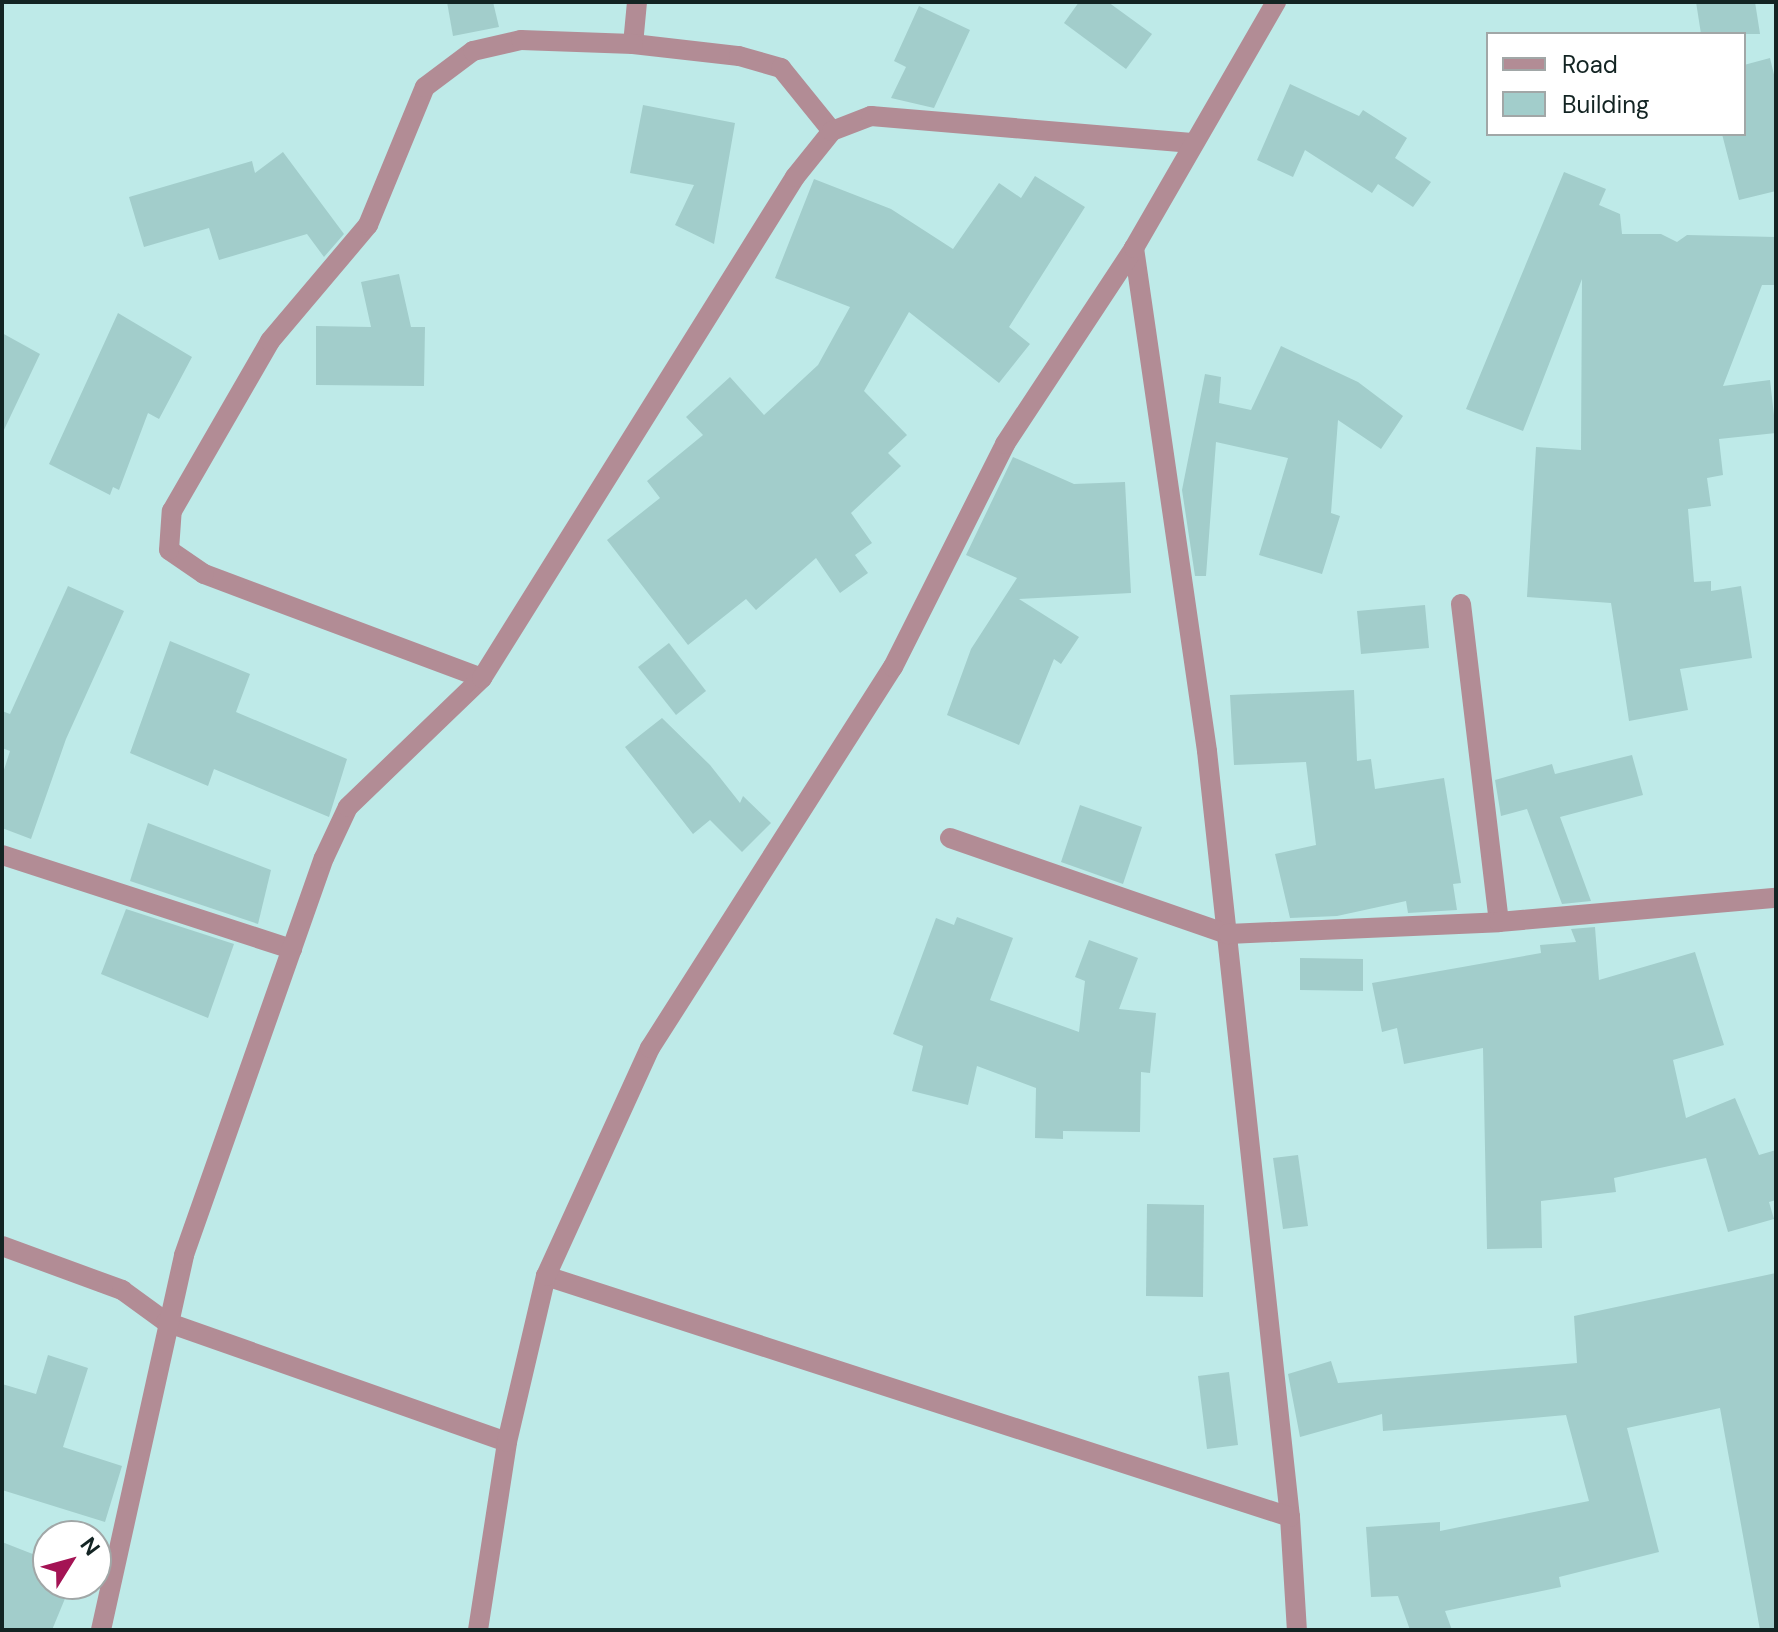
<!DOCTYPE html>
<style>
body{margin:0}
#map{position:relative;width:1778px;height:1632px;overflow:hidden;background:#beeae8;font-family:"DM Sans",sans-serif}
div>[style]{position:absolute}
[style*='--x']{left:calc(var(--x)*1px);top:calc(var(--y)*1px);width:calc(var(--w)*1px);rotate:calc(var(--a)*1deg)}
.building>*{inset:0;background:#a2cdcb}
.minor>*{height:20px;margin:-10px;padding:0 10px;transform-origin:10px;border-radius:10px;background:#b28c95}
span{translate:-50% -50%;white-space:nowrap;text-align:center;line-height:1.15;-webkit-text-stroke:8px #fff;paint-order:stroke}
.frame{position:absolute;inset:0;border:4px solid #132423;pointer-events:none}
.legend{position:absolute;left:1486px;top:32px;width:260px;height:104px;box-sizing:border-box;background:#fff;border:2px solid #a1a7a7;margin:0;padding:10px 14px;list-style:none;font-size:24px;color:#132423}
.legend li{display:flex;align-items:center;gap:16px;height:40px}
.legend b{width:40px;border:2px solid #a1a7a7}
.north{position:absolute;left:32px;top:1520px;width:80px;height:80px;box-sizing:border-box;background:#fff;border:2px solid #a1a7a7;border-radius:50%;rotate:53deg;font-size:22px;font-weight:700;line-height:32px;text-align:center;color:#132423}
.north::after{content:'';display:block;margin:auto;width:28px;height:36px;background:#a41354;clip-path:polygon(50% 0,100% 100%,50% 72%,0 100%)}
</style>
<div id="map">
<div class="building">
<i style="clip-path:polygon(447px 2px,493px 2px,499px 27px,453px 36px)"></i>
<i style="clip-path:polygon(1079px 2px,1108px 2px,1152px 34px,1126px 69px,1064px 23px)"></i>
<i style="clip-path:polygon(1696px 2px,1755px 2px,1760px 34px,1701px 34px)"></i>
<i style="clip-path:polygon(919px 6px,970px 30px,934px 108px,891px 98px,906px 67px,894px 61px)"></i>
<i style="clip-path:polygon(1770px 58px,1776px 83px,1776px 191px,1739px 200px,1722px 134px,1744px 134px,1744px 65px)"></i>
<i style="clip-path:polygon(1290px 84px,1359px 116px,1363px 110px,1407px 138px,1395px 158px,1431px 182px,1413px 207px,1378px 184px,1372px 193px,1305px 150px,1293px 177px,1257px 160px)"></i>
<i style="clip-path:polygon(643px 105px,735px 123px,714px 244px,675px 225px,694px 185px,630px 173px)"></i>
<i style="clip-path:polygon(283px 152px,344px 234px,324px 257px,307px 234px,219px 260px,209px 228px,144px 247px,129px 197px,252px 161px,255px 173px)"></i>
<i style="clip-path:polygon(1564px 172px,1606px 189px,1599px 205px,1620px 214px,1622px 234px,1661px 234px,1677px 242px,1687px 235px,1776px 237px,1776px 285px,1762px 285px,1723px 386px,1770px 380px,1776px 433px,1719px 439px,1723px 475px,1707px 478px,1711px 506px,1688px 509px,1694px 582px,1711px 581px,1711px 591px,1741px 586px,1752px 658px,1680px 669px,1688px 710px,1629px 721px,1611px 603px,1527px 597px,1536px 447px,1581px 450px,1582px 279px,1523px 431px,1466px 409px)"></i>
<i style="clip-path:polygon(1035px 176px,1085px 207px,1009px 327px,1030px 344px,999px 383px,909px 312px,864px 391px,907px 435px,888px 453px,901px 466px,851px 513px,872px 543px,855px 555px,868px 573px,840px 593px,816px 558px,756px 610px,746px 599px,688px 645px,607px 540px,660px 498px,647px 481px,703px 435px,686px 417px,730px 377px,764px 415px,818px 365px,850px 307px,775px 278px,814px 179px,891px 209px,953px 249px,999px 183px,1021px 198px)"></i>
<i style="clip-path:polygon(399px 274px,411px 327px,425px 327px,424px 386px,316px 385px,316px 326px,371px 327px,361px 282px)"></i>
<i style="clip-path:polygon(118px 313px,192px 357px,159px 419px,148px 413px,119px 490px,113px 487px,110px 495px,49px 464px)"></i>
<i style="clip-path:polygon(2px 333px,40px 354px,2px 434px)"></i>
<i style="clip-path:polygon(1281px 346px,1358px 382px,1403px 416px,1381px 449px,1338px 420px,1331px 513px,1340px 516px,1322px 574px,1259px 555px,1288px 458px,1216px 442px,1206px 576px,1195px 576px,1182px 490px,1205px 374px,1221px 377px,1219px 403px,1251px 410px)"></i>
<i style="clip-path:polygon(1013px 457px,1074px 484px,1125px 482px,1131px 593px,1019px 599px,1079px 637px,1061px 664px,1054px 659px,1019px 745px,947px 715px,971px 649px,1017px 578px,966px 555px)"></i>
<i style="clip-path:polygon(68px 586px,124px 611px,66px 739px,31px 839px,2px 828px,2px 776px,10px 751px,2px 748px,2px 711px,10px 714px)"></i>
<i style="clip-path:polygon(1425px 605px,1429px 648px,1361px 654px,1357px 611px)"></i>
<i style="clip-path:polygon(170px 641px,250px 674px,236px 712px,347px 759px,329px 817px,214px 769px,208px 786px,130px 753px)"></i>
<i style="clip-path:polygon(669px 643px,706px 691px,676px 715px,638px 667px)"></i>
<i style="clip-path:polygon(1354px 690px,1357px 761px,1371px 759px,1375px 789px,1444px 778px,1461px 883px,1453px 884px,1457px 910px,1408px 913px,1406px 901px,1337px 916px,1290px 918px,1275px 854px,1316px 845px,1306px 762px,1234px 765px,1230px 695px)"></i>
<i style="clip-path:polygon(662px 718px,710px 765px,740px 803px,743px 796px,771px 823px,742px 852px,710px 820px,693px 834px,625px 747px)"></i>
<i style="clip-path:polygon(1632px 755px,1643px 795px,1560px 817px,1591px 901px,1562px 904px,1527px 809px,1501px 816px,1495px 780px,1552px 764px,1555px 774px)"></i>
<i style="clip-path:polygon(1080px 805px,1142px 827px,1123px 884px,1061px 862px)"></i>
<i style="clip-path:polygon(148px 823px,271px 870px,258px 924px,130px 881px)"></i>
<i style="clip-path:polygon(126px 909px,234px 944px,208px 1018px,101px 974px)"></i>
<i style="clip-path:polygon(957px 917px,1013px 938px,990px 1000px,1079px 1032px,1085px 981px,1075px 977px,1089px 940px,1138px 958px,1119px 1009px,1156px 1013px,1150px 1073px,1141px 1072px,1140px 1132px,1063px 1131px,1063px 1139px,1035px 1138px,1036px 1088px,977px 1066px,968px 1105px,912px 1091px,923px 1046px,893px 1034px,936px 918px,954px 925px)"></i>
<i style="clip-path:polygon(1595px 927px,1599px 980px,1695px 952px,1724px 1045px,1673px 1060px,1686px 1118px,1735px 1098px,1759px 1155px,1776px 1150px,1776px 1200px,1769px 1202px,1774px 1219px,1728px 1232px,1706px 1158px,1614px 1178px,1616px 1192px,1541px 1201px,1542px 1248px,1487px 1249px,1483px 1048px,1404px 1064px,1397px 1028px,1382px 1032px,1372px 983px,1541px 953px,1540px 945px,1576px 942px,1571px 929px)"></i>
<i style="clip-path:polygon(1300px 958px,1363px 959px,1363px 991px,1300px 990px)"></i>
<i style="clip-path:polygon(1298px 1155px,1308px 1226px,1283px 1229px,1273px 1158px)"></i>
<i style="clip-path:polygon(1147px 1204px,1204px 1205px,1203px 1297px,1146px 1296px)"></i>
<i style="clip-path:polygon(1776px 1273px,1776px 1630px,1760px 1630px,1720px 1408px,1627px 1428px,1659px 1552px,1559px 1577px,1561px 1587px,1445px 1611px,1452px 1630px,1410px 1630px,1398px 1596px,1371px 1597px,1366px 1527px,1440px 1522px,1440px 1531px,1589px 1501px,1566px 1415px,1383px 1431px,1382px 1414px,1300px 1437px,1288px 1374px,1331px 1361px,1338px 1383px,1577px 1363px,1574px 1316px)"></i>
<i style="clip-path:polygon(48px 1355px,88px 1368px,63px 1447px,122px 1466px,105px 1522px,2px 1490px,2px 1384px,36px 1394px)"></i>
<i style="clip-path:polygon(1229px 1372px,1238px 1445px,1207px 1449px,1198px 1376px)"></i>
<i style="clip-path:polygon(2px 1542px,48px 1560px,48px 1584px,71px 1584px,52px 1630px,2px 1630px)"></i>
</div>
<div class="minor">
<i style="--x:637;--y:2;--w:42;--a:95.4"></i>
<i style="--x:633;--y:44;--w:107;--a:6.5"></i>
<i style="--x:739;--y:56;--w:44;--a:15.9"></i>
<i style="--x:781;--y:68;--w:81;--a:51"></i>
<i style="--x:1134;--y:248;--w:508;--a:81.74"></i>
<i style="--x:1207;--y:751;--w:770;--a:83.82"></i>
<i style="--x:1290;--y:1517;--w:113;--a:86.5"></i>
<i style="--x:1461;--y:604;--w:320;--a:83.2"></i>
<i style="--x:482;--y:678;--w:297;--a:-159.5"></i>
<i style="--x:204;--y:574;--w:42;--a:-145.6"></i>
<i style="--x:169;--y:550;--w:39;--a:-86"></i>
<i style="--x:172;--y:511;--w:196;--a:-60"></i>
<i style="--x:270;--y:341;--w:152;--a:-49.8"></i>
<i style="--x:368;--y:225;--w:149;--a:-67.6"></i>
<i style="--x:425;--y:87;--w:60;--a:-36.9"></i>
<i style="--x:473;--y:51;--w:49;--a:-12.9"></i>
<i style="--x:521;--y:40;--w:112;--a:2"></i>
<i style="--x:950;--y:838;--w:294;--a:19.1"></i>
<i style="--x:1228;--y:934;--w:271;--a:-2.5"></i>
<i style="--x:1499;--y:922;--w:278;--a:-5"></i>
<i style="--x:2;--y:855;--w:305;--a:18"></i>
<i style="--x:2;--y:1246;--w:128;--a:20.1"></i>
<i style="--x:122;--y:1290;--w:54;--a:36"></i>
<i style="--x:166;--y:1322;--w:361;--a:19.4"></i>
<i style="--x:546;--y:1276;--w:782;--a:17.95"></i>
<i style="--x:101;--y:1630;--w:384;--a:-77.5"></i>
<i style="--x:184;--y:1255;--w:421;--a:-70.6"></i>
<i style="--x:324;--y:858;--w:56;--a:-64.8"></i>
<i style="--x:348;--y:807;--w:186;--a:-43.9"></i>
<i style="--x:482;--y:678;--w:591;--a:-58"></i>
<i style="--x:795;--y:177;--w:59;--a:-51.2"></i>
<i style="--x:832;--y:131;--w:42;--a:-21"></i>
<i style="--x:871;--y:116;--w:322;--a:4.8"></i>
<i style="--x:478;--y:1630;--w:190;--a:-81.2"></i>
<i style="--x:507;--y:1442;--w:171;--a:-76.8"></i>
<i style="--x:546;--y:1276;--w:251;--a:-65.5"></i>
<i style="--x:650;--y:1048;--w:452;--a:-57.5"></i>
<i style="--x:893;--y:667;--w:250;--a:-63.3"></i>
<i style="--x:1005;--y:444;--w:235;--a:-56.6"></i>
<i style="--x:1134;--y:248;--w:284;--a:-60"></i>
</div>
<div class="frame"></div>
<ul class="legend">
<li><b style="height:10px;background:#b28c95"></b>Road</li>
<li><b style="height:22px;background:#a2cdcb"></b>Building</li>
</ul>
<div class="north">N</div>
</div>
